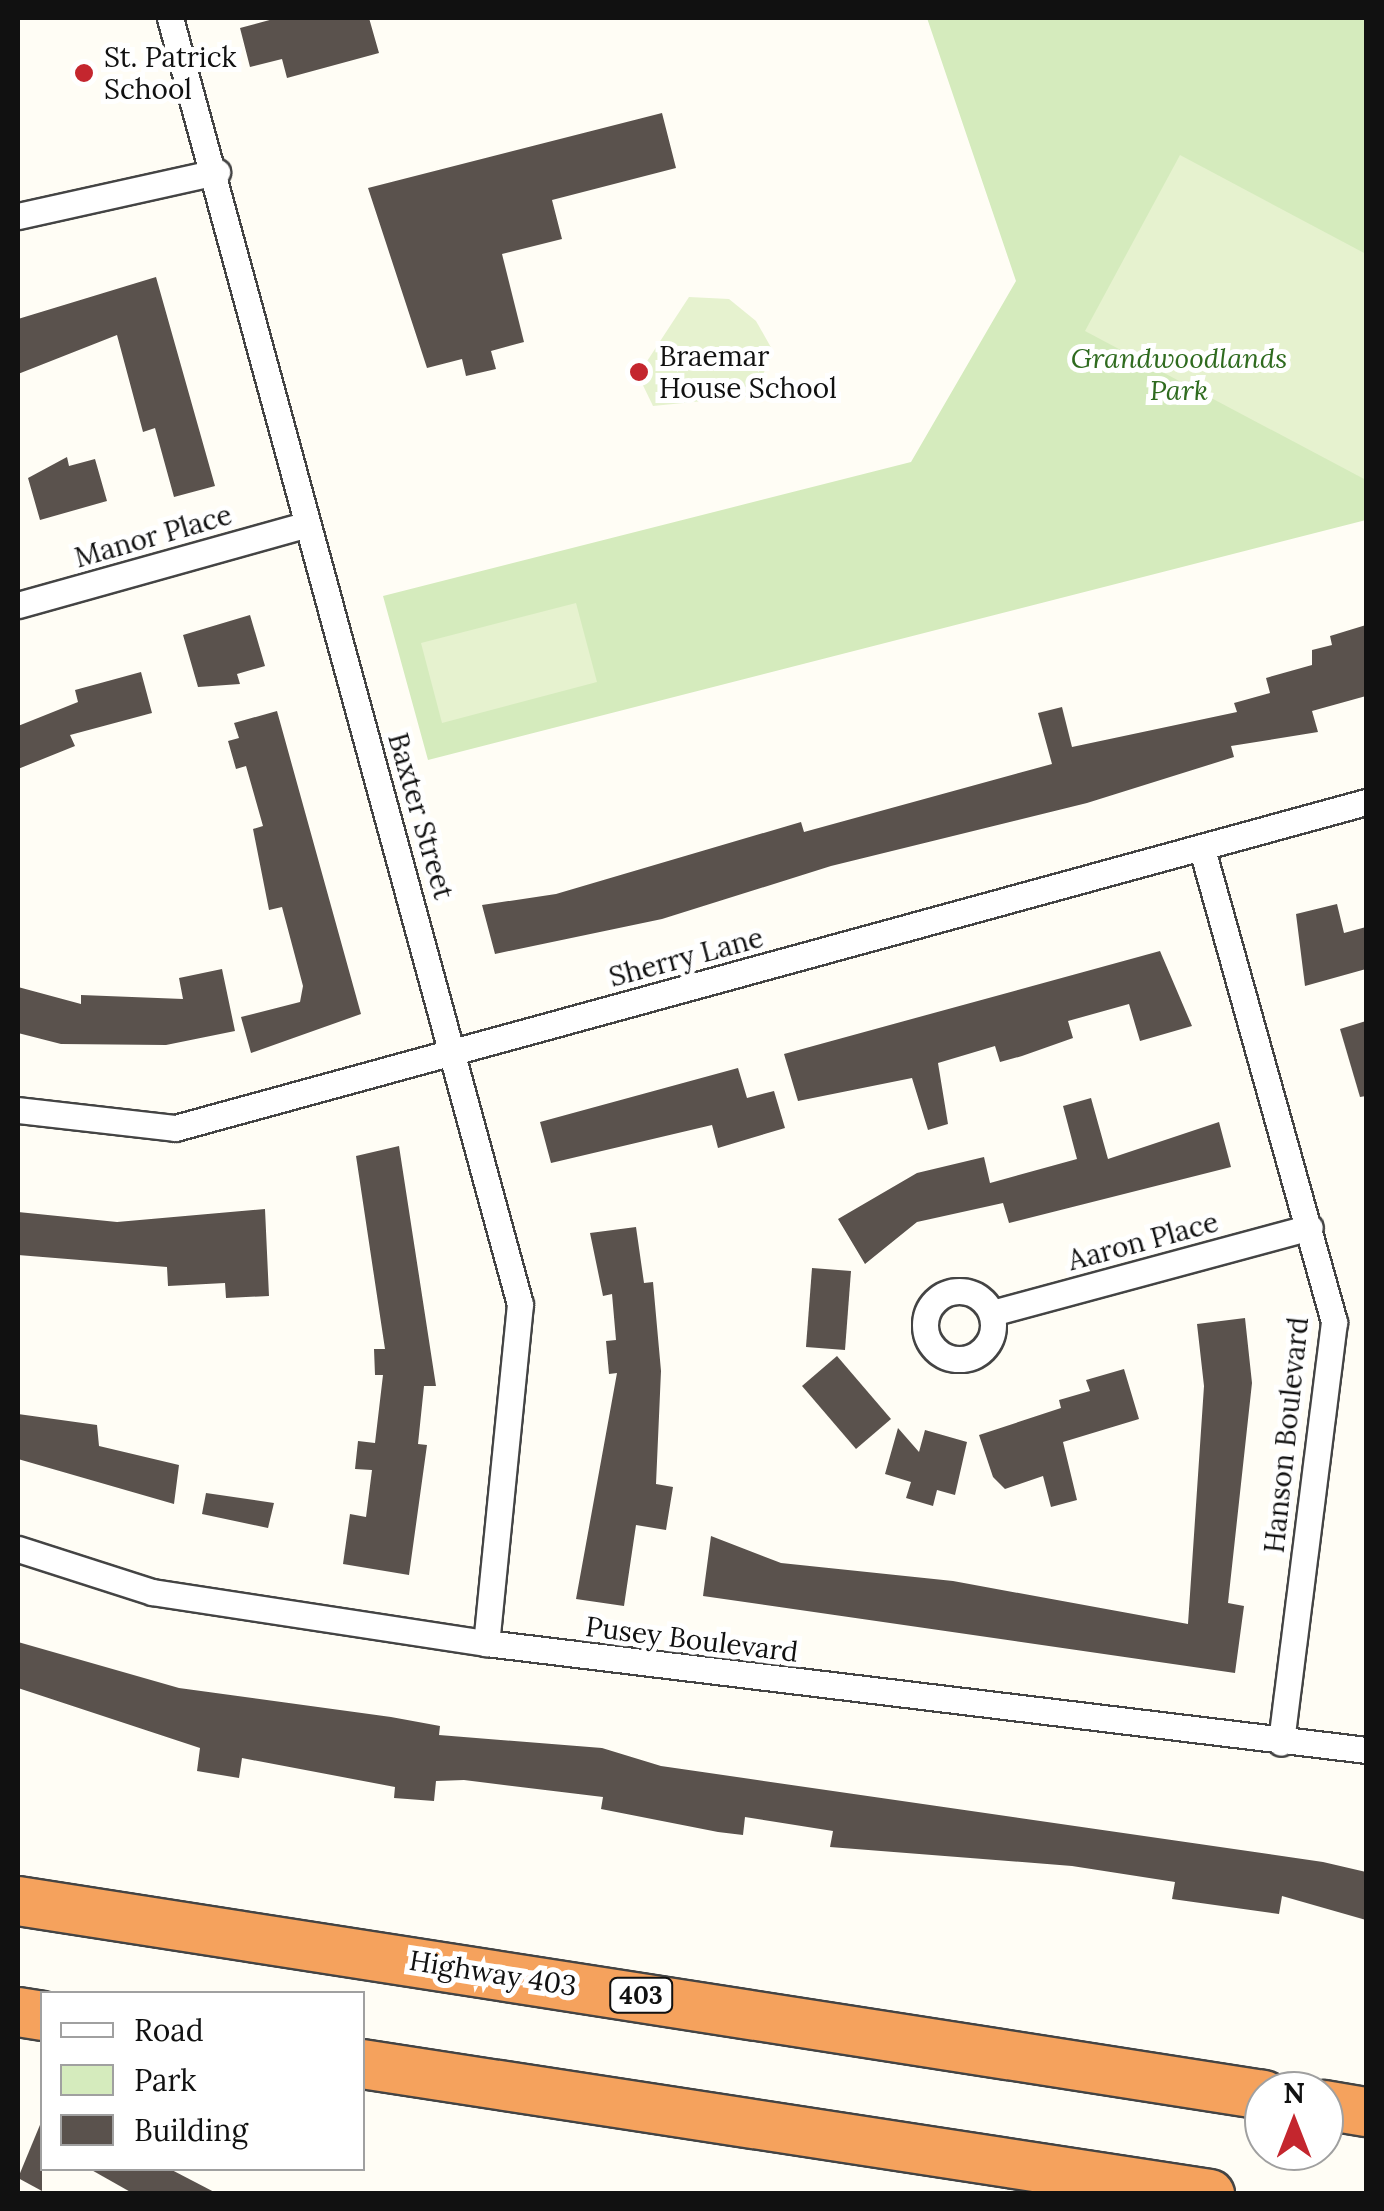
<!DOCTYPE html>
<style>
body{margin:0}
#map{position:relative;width:1384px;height:2211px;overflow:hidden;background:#fffdf5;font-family:Lora,serif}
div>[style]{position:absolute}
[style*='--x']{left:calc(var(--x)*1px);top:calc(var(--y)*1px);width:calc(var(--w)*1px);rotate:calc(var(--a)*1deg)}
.green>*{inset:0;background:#d5ebbd}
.pitch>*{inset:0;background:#e6f2cf}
.building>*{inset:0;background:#5a524d}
.roads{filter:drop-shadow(2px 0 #444) drop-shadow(-2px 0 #444) drop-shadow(0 2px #444) drop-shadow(0 -2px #444)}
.minor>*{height:25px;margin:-12.5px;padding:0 12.5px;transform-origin:12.5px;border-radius:12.5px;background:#fff}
.minor>.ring{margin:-12.5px;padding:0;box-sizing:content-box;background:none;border:25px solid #fff;border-radius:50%}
.motorway>*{height:48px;margin:-24px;padding:0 24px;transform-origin:24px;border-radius:24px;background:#f5a25d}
.dots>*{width:28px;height:28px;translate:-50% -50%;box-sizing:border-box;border:5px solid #fff;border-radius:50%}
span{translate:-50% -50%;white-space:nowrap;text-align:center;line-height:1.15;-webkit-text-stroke:10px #fff;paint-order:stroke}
.shield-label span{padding:2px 8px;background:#fff;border:2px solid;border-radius:8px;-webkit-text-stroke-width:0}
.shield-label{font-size:25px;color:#111;font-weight:700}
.poi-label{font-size:28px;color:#111}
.left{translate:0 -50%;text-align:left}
.park-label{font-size:28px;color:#2f6b1f;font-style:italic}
.street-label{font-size:28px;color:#111}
.frame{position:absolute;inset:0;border:20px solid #111;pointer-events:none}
.legend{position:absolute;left:40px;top:1991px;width:325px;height:180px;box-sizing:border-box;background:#fff;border:2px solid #a0a0a0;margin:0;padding:12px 18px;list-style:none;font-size:30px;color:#111}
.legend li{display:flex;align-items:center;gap:20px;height:50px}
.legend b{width:50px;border:2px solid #a0a0a0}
.north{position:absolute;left:1244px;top:2071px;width:100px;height:100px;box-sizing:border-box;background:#fff;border:2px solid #a0a0a0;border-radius:50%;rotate:0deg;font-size:28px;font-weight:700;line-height:40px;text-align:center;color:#111}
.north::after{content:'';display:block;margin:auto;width:35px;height:45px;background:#c4262e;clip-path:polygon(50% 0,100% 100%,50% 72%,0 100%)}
</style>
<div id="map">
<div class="green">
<i style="clip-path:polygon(927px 18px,1366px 18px,1366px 520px,428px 760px,383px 596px,911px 462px,1016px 281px)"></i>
</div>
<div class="pitch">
<i style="clip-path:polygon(1180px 155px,1366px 254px,1366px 480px,1085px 331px)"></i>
<i style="clip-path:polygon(689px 297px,729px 299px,756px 321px,773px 351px,754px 396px,653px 406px,638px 375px)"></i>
<i style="clip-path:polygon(576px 603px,597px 682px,442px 723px,421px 643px)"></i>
</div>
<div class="building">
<i style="clip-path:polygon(277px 18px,369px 18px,379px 53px,287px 78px,282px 59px,250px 67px,240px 28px)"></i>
<i style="clip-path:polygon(662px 113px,676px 168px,552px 200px,562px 239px,502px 254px,524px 342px,491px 351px,496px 369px,466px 376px,462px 359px,427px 368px,368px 188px)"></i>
<i style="clip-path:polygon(156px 277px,215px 486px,174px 497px,155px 428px,143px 432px,117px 335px,18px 374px,18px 319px)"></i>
<i style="clip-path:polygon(67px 457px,69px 466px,95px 459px,107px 501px,40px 520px,28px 478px)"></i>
<i style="clip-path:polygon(250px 615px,265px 666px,237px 674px,240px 684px,198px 687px,183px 635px)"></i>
<i style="clip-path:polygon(1366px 625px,1366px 696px,1312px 711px,1318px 732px,1231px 746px,1234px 757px,1087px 803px,831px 866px,662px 919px,495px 954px,482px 905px,556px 894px,801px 822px,804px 832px,1052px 764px,1038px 713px,1062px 707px,1072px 747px,1237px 712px,1234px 703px,1270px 693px,1266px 678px,1312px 665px,1312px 650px,1332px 645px,1330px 636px)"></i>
<i style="clip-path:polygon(141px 672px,152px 713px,70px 735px,75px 746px,18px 769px,18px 726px,78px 702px,75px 690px)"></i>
<i style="clip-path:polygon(277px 711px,361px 1014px,251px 1053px,241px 1017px,300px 1002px,303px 986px,282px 907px,269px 910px,253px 829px,263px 826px,246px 766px,236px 769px,228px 741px,239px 738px,234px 723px)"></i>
<i style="clip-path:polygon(1337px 904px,1344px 933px,1366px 927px,1366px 969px,1305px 986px,1296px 914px)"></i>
<i style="clip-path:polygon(1160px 951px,1192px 1026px,1140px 1041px,1129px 1004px,1068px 1021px,1073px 1038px,1022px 1056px,1000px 1062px,995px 1046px,938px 1063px,948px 1124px,928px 1130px,912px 1078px,798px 1101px,784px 1054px)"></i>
<i style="clip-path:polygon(222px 969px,235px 1031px,166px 1045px,61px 1044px,18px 1033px,18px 987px,81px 1004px,81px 995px,183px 999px,179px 978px)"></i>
<i style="clip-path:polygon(1366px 1021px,1366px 1096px,1360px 1097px,1340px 1029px)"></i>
<i style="clip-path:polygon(738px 1068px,747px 1098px,774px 1091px,785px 1128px,718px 1148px,712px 1125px,551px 1163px,540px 1122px)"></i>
<i style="clip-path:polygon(1091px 1098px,1108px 1159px,1219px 1122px,1231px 1167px,1009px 1223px,1003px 1203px,917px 1222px,865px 1264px,838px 1219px,917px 1173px,984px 1157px,990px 1183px,1077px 1159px,1063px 1106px)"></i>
<i style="clip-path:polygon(399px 1146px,436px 1386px,424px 1386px,418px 1444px,427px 1445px,409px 1575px,343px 1564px,350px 1514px,366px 1517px,372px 1470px,355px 1469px,358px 1441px,375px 1443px,383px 1375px,375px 1375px,374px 1349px,385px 1349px,356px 1156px)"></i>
<i style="clip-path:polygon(265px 1209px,269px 1296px,226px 1298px,225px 1283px,168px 1286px,167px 1267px,18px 1255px,18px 1212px,117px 1222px)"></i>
<i style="clip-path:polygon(636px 1227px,644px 1283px,653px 1282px,661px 1371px,656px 1484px,673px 1487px,666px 1530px,636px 1525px,624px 1606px,576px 1599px,617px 1373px,609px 1374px,606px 1341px,616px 1340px,612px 1294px,603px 1296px,590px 1233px)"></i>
<i style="clip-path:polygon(812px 1268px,851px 1271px,845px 1350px,806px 1347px)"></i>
<i style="clip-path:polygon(1245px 1318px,1252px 1383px,1228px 1603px,1244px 1606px,1235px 1673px,703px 1596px,711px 1536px,781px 1563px,953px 1581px,1188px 1624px,1204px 1386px,1197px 1324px)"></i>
<i style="clip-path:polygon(837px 1356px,891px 1419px,856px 1449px,802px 1386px)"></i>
<i style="clip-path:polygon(1124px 1369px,1139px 1419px,1063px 1442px,1077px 1500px,1051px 1507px,1043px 1476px,1005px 1489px,993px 1477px,979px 1435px,1061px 1408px,1059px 1400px,1090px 1391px,1086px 1380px)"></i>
<i style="clip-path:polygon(18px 1414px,97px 1425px,99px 1446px,179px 1465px,174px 1504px,18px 1459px)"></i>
<i style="clip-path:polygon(898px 1428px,919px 1452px,925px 1430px,967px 1442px,955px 1495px,937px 1490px,933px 1506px,906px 1498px,911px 1482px,885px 1474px)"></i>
<i style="clip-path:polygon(206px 1493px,274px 1503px,268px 1528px,202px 1514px)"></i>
<i style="clip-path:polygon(18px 1642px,179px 1688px,391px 1717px,440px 1726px,439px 1735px,602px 1748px,661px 1766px,1323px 1862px,1366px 1872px,1366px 1920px,1282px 1896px,1279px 1914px,1172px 1899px,1175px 1882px,1072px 1866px,830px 1847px,833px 1831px,745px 1817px,743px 1835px,718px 1832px,601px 1809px,603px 1797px,464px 1780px,436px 1781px,434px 1801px,394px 1798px,395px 1787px,242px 1758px,239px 1778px,197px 1771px,200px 1748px,18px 1688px)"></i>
<i style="clip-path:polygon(42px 2120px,42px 2191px,18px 2178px)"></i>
<i style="clip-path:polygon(88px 2168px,168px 2168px,218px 2194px,134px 2194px)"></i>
</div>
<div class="roads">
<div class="minor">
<i style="--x:170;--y:18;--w:1333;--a:74.78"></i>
<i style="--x:520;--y:1304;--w:341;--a:95.7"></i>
<i style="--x:18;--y:216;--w:204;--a:-12.5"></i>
<i style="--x:18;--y:605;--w:298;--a:-15.6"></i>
<i style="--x:1202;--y:849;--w:491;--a:74.4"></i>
<i style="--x:1334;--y:1322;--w:424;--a:97.2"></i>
<i style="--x:18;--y:1110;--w:158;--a:6.5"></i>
<i style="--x:175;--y:1128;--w:1235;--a:-15.31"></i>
<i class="ring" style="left:925px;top:1291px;width:43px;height:43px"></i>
<i style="--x:992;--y:1313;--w:329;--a:-15.1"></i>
<i style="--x:18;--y:1549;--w:141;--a:17.8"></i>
<i style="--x:152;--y:1592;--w:338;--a:8.7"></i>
<i style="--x:486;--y:1643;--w:886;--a:6.93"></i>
</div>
<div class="motorway">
<i style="--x:18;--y:1901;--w:1261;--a:8.85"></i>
<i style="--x:18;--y:2012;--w:24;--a:9"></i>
<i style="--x:362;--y:2064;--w:858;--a:8.72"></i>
<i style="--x:1324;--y:2105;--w:43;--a:9.5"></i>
</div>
</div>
<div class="dots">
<i style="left:84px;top:73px;background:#c4262e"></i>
<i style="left:639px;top:372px;background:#c4262e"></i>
</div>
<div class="shield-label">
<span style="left:641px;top:1995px">403</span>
</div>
<div class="poi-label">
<span class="left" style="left:104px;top:73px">St. Patrick<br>School</span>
<span class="left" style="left:659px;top:372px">Braemar<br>House School</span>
</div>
<div class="park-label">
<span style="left:1179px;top:374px">Grandwoodlands<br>Park</span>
</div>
<div class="street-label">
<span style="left:153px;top:536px;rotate:-16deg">Manor Place</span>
<span style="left:421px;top:816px;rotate:74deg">Baxter Street</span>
<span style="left:686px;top:957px;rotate:-15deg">Sherry Lane</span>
<span style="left:1143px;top:1241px;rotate:-15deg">Aaron Place</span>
<span style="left:1286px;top:1435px;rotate:-84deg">Hanson Boulevard</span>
<span style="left:692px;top:1639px;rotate:7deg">Pusey Boulevard</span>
<span style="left:493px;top:1973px;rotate:9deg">Highway 403</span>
</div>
<div class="frame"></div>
<ul class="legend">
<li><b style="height:12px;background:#fff"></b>Road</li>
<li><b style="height:28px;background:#d5ebbd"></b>Park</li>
<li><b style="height:28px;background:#5a524d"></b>Building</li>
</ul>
<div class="north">N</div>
</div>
